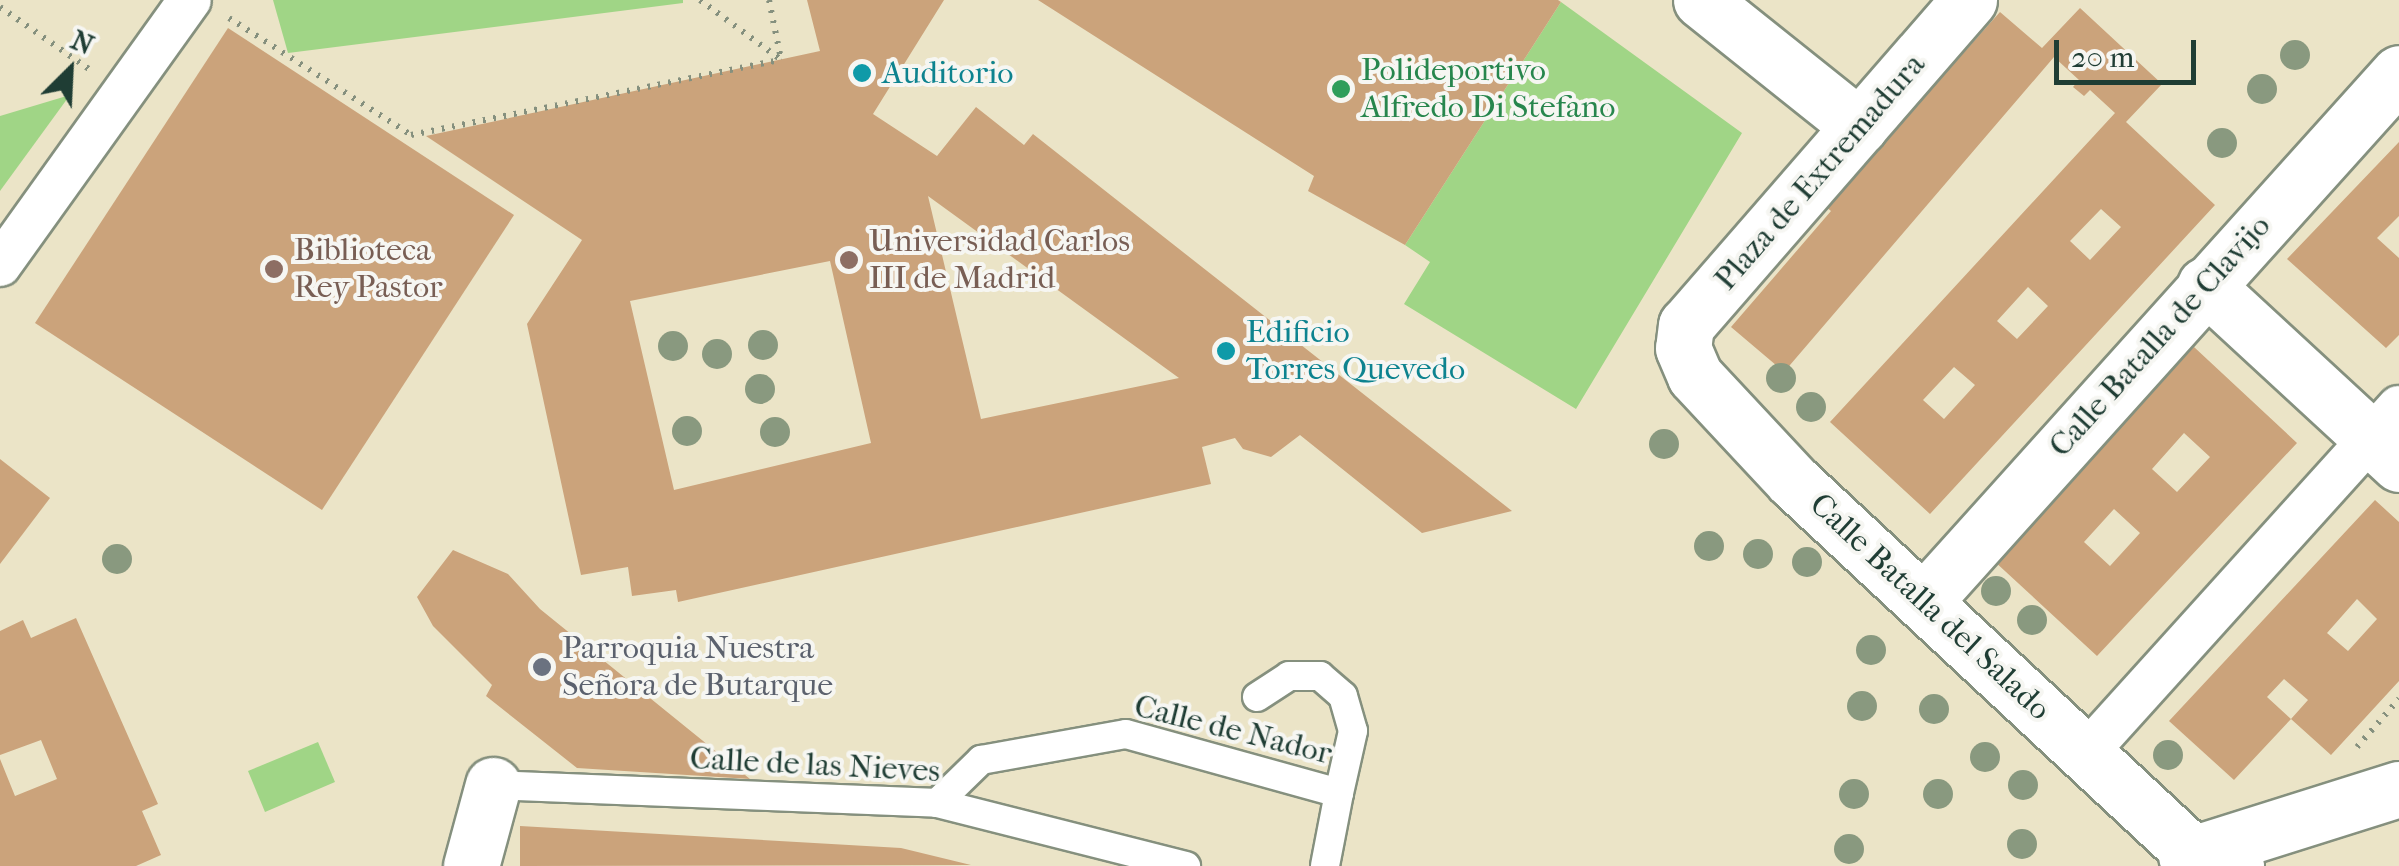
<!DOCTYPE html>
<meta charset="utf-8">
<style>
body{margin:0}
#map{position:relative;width:2399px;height:866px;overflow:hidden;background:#ebe4c7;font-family:"IM FELL French Canon",serif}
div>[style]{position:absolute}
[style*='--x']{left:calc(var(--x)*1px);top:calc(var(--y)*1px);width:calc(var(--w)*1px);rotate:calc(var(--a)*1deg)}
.green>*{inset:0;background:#a0d586}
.building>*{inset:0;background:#cba37b}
.path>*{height:6px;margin-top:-3px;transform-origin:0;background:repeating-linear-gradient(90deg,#85907e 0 2.5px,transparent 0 10.5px)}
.roads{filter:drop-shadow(2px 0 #85907e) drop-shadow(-2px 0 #85907e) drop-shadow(0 2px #85907e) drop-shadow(0 -2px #85907e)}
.service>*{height:28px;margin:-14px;padding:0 14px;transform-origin:14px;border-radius:14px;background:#fff}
.pedestrian>*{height:42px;margin:-21px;padding:0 21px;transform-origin:21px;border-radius:21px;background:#fff}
.minor>*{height:55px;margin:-27.5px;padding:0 27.5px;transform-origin:27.5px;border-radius:27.5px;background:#fff}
.trees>*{width:30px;height:30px;margin:-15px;border-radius:50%;background:#89997f}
.dots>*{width:28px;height:28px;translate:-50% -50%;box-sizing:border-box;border:5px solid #f6f6f2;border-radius:50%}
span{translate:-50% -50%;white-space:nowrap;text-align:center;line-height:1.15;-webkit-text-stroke:8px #f6f6f2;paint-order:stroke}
.leisure-label{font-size:32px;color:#27864d}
.left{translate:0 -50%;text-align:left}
.culture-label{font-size:32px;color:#0d838f}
.street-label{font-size:32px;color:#1f3d34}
.education-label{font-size:32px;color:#785e54}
.worship-label{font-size:32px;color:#5b616d}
.north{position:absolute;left:20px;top:20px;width:100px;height:100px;-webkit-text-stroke:8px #f6f6f2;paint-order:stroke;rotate:24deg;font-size:28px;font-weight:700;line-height:40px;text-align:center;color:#1f3d34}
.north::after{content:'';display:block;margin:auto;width:35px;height:45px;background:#1f3d34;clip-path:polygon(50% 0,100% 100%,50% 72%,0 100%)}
.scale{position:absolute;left:2054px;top:40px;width:142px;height:45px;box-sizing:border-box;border:5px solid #1f3d34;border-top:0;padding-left:12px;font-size:30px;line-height:35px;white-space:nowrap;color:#1f3d34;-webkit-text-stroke:8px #f6f6f2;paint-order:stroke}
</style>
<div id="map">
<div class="green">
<i style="clip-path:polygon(273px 0,683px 0,683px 3px,288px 53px)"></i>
<i style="clip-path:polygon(1561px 2px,1742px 133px,1576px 409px,1404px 304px,1430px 262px,1405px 245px)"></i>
<i style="clip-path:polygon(70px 95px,0 191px,0 116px)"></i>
<i style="clip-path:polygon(318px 742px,335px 782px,265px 812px,248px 771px)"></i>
</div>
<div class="building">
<i style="clip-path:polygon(evenodd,807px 0,944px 0,873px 114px,937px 156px,976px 107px,1024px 145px,1033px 134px,1512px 511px,1422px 533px,1300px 435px,1271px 457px,1243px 449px,1235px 438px,1202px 447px,1211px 484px,678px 602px,676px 590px,632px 596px,628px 567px,581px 575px,527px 324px,582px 240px,426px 136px,820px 51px,807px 0,928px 196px,1179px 378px,981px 419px,928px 196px,807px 0,830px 261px,871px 443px,674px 490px,630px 301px,830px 261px)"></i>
<i style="clip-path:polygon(1038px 0,1558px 0,1561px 2px,1405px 245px,1308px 191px,1314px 176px)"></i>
<i style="clip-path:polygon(evenodd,2080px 8px,2162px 84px,2126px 122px,2215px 205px,1930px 514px,1830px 422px,2115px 113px,2090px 90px,2084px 96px,2073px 87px,2079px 80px,2054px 57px,1784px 372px,1731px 327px,1831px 211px,1826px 207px,2000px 12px,2042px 48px,2080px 8px,2101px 209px,2121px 227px,2090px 260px,2070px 241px,2101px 209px,2080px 8px,2028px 287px,2048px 306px,2017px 339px,1997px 321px,2028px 287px,2080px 8px,1954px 367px,1975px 385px,1944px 419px,1923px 400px,1954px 367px)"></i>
<i style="clip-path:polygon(228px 28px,514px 215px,322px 510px,35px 323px)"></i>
<i style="clip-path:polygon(2399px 142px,2399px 216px,2377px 238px,2399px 258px,2399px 335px,2386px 348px,2287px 259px)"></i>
<i style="clip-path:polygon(evenodd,2194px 347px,2297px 443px,2097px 656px,1993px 560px,2194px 347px,2184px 433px,2210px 457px,2177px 492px,2152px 469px,2184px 433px,2194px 347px,2114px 509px,2140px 533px,2110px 566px,2084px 542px,2114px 509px)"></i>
<i style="clip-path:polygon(0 459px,50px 498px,0 564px)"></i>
<i style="clip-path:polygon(evenodd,2375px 500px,2399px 522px,2399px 681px,2331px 755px,2291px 719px,2308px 700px,2284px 679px,2267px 697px,2291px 719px,2234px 780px,2169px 721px,2375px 500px,2357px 599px,2377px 619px,2348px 651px,2327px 633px,2357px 599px)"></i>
<i style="clip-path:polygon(453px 550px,508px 574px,540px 609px,750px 779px,577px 768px,486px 696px,492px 685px,433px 626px,417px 597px)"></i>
<i style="clip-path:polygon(76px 618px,158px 804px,142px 811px,161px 855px,136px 866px,0 866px,0 759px,15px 796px,57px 779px,41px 740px,0 755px,0 631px,23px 620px,31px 638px)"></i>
<i style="clip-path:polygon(520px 826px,901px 848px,971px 865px,520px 866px)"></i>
</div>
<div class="path">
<i style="--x:700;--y:0;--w:99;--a:36.4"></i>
<i style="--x:769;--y:0;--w:60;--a:78.5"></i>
<i style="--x:0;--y:7;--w:108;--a:34.9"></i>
<i style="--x:229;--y:18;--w:216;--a:32.7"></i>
<i style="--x:411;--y:135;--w:378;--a:-11.5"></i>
<i style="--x:2357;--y:747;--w:64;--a:-48.8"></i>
</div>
<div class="roads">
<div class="service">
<i style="--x:1257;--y:697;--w:38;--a:-33"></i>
<i style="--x:1289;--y:676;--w:31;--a:0"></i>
<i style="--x:1320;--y:676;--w:30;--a:41"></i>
<i style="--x:1343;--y:696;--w:36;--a:74"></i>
<i style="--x:1353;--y:731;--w:64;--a:102.7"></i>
<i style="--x:493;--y:785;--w:444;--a:2.3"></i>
<i style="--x:937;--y:803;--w:257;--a:14.2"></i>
<i style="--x:937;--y:803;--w:62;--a:-44.3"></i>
<i style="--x:981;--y:760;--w:147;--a:-10.2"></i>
<i style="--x:1126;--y:734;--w:221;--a:15.5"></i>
<i style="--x:1339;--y:793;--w:74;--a:100.9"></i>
</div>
<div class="pedestrian">
<i style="--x:0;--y:265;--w:326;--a:-54.4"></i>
<i style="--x:2087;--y:752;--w:465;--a:-47.9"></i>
</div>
<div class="minor">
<i style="--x:1701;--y:0;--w:203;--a:38.6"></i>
<i style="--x:1969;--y:0;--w:431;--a:131"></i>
<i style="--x:1686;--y:325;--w:23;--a:97"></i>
<i style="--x:1683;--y:348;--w:30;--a:67"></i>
<i style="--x:1695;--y:376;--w:144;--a:47"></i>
<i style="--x:1793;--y:481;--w:546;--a:42.99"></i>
<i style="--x:2192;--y:853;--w:46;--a:16.5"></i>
<i style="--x:2205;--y:285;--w:264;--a:42.7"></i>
<i style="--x:1924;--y:601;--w:710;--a:-48.02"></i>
<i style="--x:2186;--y:856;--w:223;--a:-17.5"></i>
<i style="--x:471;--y:866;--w:84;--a:-74.8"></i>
</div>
</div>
<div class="trees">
<i style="left:2295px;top:55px"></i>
<i style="left:2262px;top:89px"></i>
<i style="left:2222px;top:143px"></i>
<i style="left:763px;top:345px"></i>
<i style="left:673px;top:346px"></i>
<i style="left:717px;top:354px"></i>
<i style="left:1781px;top:378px"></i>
<i style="left:760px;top:389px"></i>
<i style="left:1811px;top:407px"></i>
<i style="left:687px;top:431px"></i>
<i style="left:775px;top:432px"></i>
<i style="left:1664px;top:444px"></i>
<i style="left:1709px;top:546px"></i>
<i style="left:1758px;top:554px"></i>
<i style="left:117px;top:559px"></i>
<i style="left:1807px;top:562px"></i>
<i style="left:1996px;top:591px"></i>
<i style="left:2032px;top:620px"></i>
<i style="left:1871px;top:650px"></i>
<i style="left:1862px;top:706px"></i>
<i style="left:1934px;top:709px"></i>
<i style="left:2168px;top:755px"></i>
<i style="left:1985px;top:757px"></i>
<i style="left:2023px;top:785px"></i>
<i style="left:1854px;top:794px"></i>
<i style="left:1938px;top:794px"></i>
<i style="left:2022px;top:844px"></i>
<i style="left:1849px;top:849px"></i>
</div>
<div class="dots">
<i style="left:862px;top:73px;background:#0f9aa8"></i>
<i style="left:1341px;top:89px;background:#2e9e5b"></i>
<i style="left:849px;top:260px;background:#8d6e63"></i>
<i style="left:274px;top:269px;background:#8d6e63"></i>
<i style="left:1226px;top:351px;background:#0f9aa8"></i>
<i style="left:542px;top:667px;background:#6b7280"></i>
</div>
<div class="leisure-label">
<span class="left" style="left:1361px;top:89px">Polideportivo<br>Alfredo Di Stefano</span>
</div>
<div class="culture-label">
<span class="left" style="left:882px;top:73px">Auditorio</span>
<span class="left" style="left:1246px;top:351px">Edificio<br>Torres Quevedo</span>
</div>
<div class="street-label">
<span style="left:1820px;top:172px;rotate:-49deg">Plaza de Extremadura</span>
<span style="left:2160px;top:336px;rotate:-48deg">Calle Batalla de Clavijo</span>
<span style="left:1930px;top:607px;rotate:43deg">Calle Batalla del Salado</span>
<span style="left:1233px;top:730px;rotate:14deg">Calle de Nador</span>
<span style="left:815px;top:765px;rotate:3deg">Calle de las Nieves</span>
</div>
<div class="education-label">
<span class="left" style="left:869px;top:260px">Universidad Carlos<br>III de Madrid</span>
<span class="left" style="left:294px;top:269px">Biblioteca<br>Rey Pastor</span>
</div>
<div class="worship-label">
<span class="left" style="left:562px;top:667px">Parroquia Nuestra<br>Señora de Butarque</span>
</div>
<div class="north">N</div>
<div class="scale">20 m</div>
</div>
